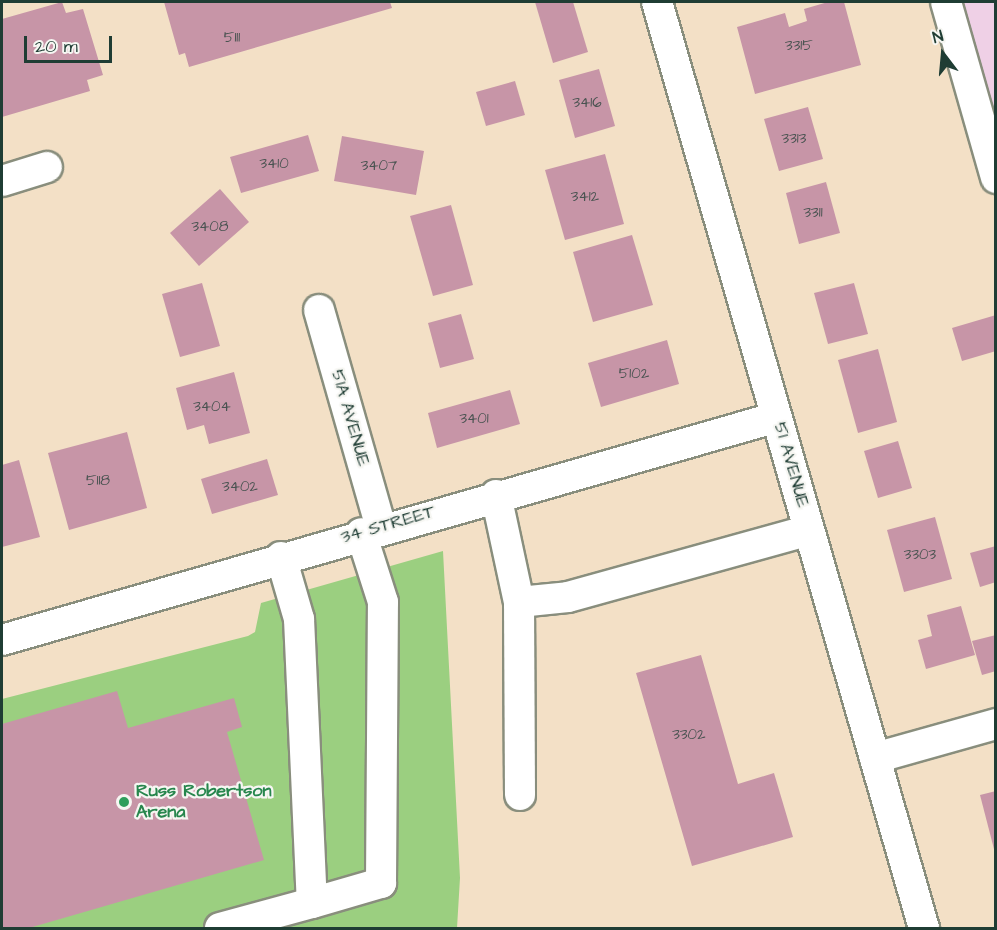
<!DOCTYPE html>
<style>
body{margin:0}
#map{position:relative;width:997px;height:930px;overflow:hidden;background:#f3e0c6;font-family:"Architects Daughter",sans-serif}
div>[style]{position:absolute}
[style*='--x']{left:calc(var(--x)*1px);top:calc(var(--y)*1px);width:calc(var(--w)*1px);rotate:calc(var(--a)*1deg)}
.built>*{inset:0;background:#efd0e6}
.green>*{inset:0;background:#9bcf80}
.building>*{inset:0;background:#c795a7}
.roads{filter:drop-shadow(2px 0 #898e7d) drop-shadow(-2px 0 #898e7d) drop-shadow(0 2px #898e7d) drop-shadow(0 -2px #898e7d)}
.minor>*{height:30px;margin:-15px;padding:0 15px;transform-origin:15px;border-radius:15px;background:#fff}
.dots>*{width:16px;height:16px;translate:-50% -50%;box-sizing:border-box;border:3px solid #f6f6f2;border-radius:50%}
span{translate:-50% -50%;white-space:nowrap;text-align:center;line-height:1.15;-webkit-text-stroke:4.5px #f6f6f2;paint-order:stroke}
.number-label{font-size:15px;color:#495351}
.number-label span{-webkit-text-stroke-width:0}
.street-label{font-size:18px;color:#1f3d34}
.leisure-label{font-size:18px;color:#27864d;font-weight:700}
.left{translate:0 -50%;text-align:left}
.frame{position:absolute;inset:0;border:3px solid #1f3d34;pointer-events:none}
.north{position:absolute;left:913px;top:24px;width:60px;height:60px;-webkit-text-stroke:4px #f6f6f2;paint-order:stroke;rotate:344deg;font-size:16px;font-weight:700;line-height:24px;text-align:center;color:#1f3d34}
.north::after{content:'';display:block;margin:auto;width:21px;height:27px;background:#1f3d34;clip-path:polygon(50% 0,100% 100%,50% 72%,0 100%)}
.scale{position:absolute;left:24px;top:36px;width:88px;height:27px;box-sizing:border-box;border:3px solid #1f3d34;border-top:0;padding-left:8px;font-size:18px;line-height:21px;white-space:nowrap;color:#1f3d34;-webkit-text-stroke:4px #f6f6f2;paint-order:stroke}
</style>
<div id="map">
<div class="built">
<i style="clip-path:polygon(963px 2px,995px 2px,995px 120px)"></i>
</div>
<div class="green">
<i style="clip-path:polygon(443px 551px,460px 878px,457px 928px,2px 928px,2px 699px,248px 636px,255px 632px,261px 603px)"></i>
</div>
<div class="building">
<i style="clip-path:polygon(62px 2px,66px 13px,83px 9px,103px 75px,87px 80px,90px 91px,2px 117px,2px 19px)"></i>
<i style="clip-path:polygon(164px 2px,390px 2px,392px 8px,189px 67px,185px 53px,179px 55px)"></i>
<i style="clip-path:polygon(535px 2px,573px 2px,588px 52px,553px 63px)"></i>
<i style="clip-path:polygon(828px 2px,844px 2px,861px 65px,755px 94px,737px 27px,785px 13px,789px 27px,807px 21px,804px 9px)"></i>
<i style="clip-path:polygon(599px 69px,615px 126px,575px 138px,559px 80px)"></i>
<i style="clip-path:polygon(515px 81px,525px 115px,486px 126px,476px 92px)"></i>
<i style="clip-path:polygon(808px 107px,823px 159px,779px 171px,764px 119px)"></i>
<i style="clip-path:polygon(308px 135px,319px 171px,241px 193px,230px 157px)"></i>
<i style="clip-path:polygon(342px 136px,424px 151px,416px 195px,334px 181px)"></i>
<i style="clip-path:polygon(605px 154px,624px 224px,565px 240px,545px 170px)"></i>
<i style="clip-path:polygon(826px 182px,840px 233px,799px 244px,786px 193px)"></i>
<i style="clip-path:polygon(220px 189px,249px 222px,199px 266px,170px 233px)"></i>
<i style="clip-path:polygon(451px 205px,473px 285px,433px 296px,410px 216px)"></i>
<i style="clip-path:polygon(632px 235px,653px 305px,593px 322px,573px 252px)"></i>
<i style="clip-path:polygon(202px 283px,220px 346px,180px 357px,162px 294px)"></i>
<i style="clip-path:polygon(854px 283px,868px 334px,828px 344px,814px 293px)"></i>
<i style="clip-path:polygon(461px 314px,474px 359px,440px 368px,428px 323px)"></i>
<i style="clip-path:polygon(996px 315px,996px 351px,962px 361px,952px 328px)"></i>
<i style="clip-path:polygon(667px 340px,679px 384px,601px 407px,588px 363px)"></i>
<i style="clip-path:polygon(878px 349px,897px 422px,858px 433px,838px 360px)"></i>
<i style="clip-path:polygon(234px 372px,250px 433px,209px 444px,204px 425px,187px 430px,176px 388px)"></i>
<i style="clip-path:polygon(510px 390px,520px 424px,437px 448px,428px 413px)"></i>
<i style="clip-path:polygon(127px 432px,147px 508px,69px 530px,48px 453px)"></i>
<i style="clip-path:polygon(898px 441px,912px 488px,878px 498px,864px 451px)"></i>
<i style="clip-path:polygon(267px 459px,278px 495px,212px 514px,201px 479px)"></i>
<i style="clip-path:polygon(19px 460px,40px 537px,2px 547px,2px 465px)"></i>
<i style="clip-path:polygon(935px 517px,952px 579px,904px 592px,887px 530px)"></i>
<i style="clip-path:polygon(996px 546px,996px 582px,980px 587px,970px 553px)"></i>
<i style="clip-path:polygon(961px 606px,975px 655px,926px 669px,918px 640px,932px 636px,927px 615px)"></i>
<i style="clip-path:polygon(996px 635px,996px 671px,982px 675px,972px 641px)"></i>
<i style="clip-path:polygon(701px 655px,738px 784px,774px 773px,793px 837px,692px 866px,636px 673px)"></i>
<i style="clip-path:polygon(117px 691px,128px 728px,234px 698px,242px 727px,227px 732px,264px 860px,29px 928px,2px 928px,2px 724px)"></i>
<i style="clip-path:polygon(996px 791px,996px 853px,995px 853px,980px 795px)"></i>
</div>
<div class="roads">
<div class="minor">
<i style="--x:657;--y:2;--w:964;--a:73.92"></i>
<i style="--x:946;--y:2;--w:183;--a:74.1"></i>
<i style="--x:2;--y:181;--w:47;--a:-17.3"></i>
<i style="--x:319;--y:310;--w:226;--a:74.1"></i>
<i style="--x:496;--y:495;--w:109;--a:77.9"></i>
<i style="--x:519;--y:602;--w:49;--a:-5.8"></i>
<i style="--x:568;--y:597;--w:250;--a:-15.5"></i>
<i style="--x:281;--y:557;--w:65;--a:73.8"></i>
<i style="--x:299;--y:619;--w:284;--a:87.4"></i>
<i style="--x:312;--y:903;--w:72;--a:-16.2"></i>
<i style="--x:381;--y:883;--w:281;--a:-89.6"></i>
<i style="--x:383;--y:602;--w:72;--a:-107.7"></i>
<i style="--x:519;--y:602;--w:193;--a:89.7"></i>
<i style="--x:2;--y:640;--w:806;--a:-16.05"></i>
<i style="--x:875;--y:758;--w:126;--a:-15.7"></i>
<i style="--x:220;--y:928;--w:95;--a:-15.2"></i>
</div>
</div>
<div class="dots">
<i style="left:124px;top:802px;background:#2e9e5b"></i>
</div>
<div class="number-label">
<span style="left:232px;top:38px">5111</span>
<span style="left:799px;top:46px">3315</span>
<span style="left:587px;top:103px">3416</span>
<span style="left:794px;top:139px">3313</span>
<span style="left:274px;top:164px">3410</span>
<span style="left:379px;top:166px">3407</span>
<span style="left:585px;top:197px">3412</span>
<span style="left:813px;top:213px">3311</span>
<span style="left:210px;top:227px">3408</span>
<span style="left:634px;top:374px">5102</span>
<span style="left:212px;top:407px">3404</span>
<span style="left:474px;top:419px">3401</span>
<span style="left:98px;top:481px">5118</span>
<span style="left:240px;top:487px">3402</span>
<span style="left:920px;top:555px">3303</span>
<span style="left:689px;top:735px">3302</span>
</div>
<div class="street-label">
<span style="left:350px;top:418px;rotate:74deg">51A AVENUE</span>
<span style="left:791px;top:465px;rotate:74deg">51 AVENUE</span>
<span style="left:388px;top:525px;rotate:-16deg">34 STREET</span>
</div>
<div class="leisure-label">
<span class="left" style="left:136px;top:802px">Russ Robertson<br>Arena</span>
</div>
<div class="frame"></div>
<div class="north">N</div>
<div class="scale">20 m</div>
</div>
